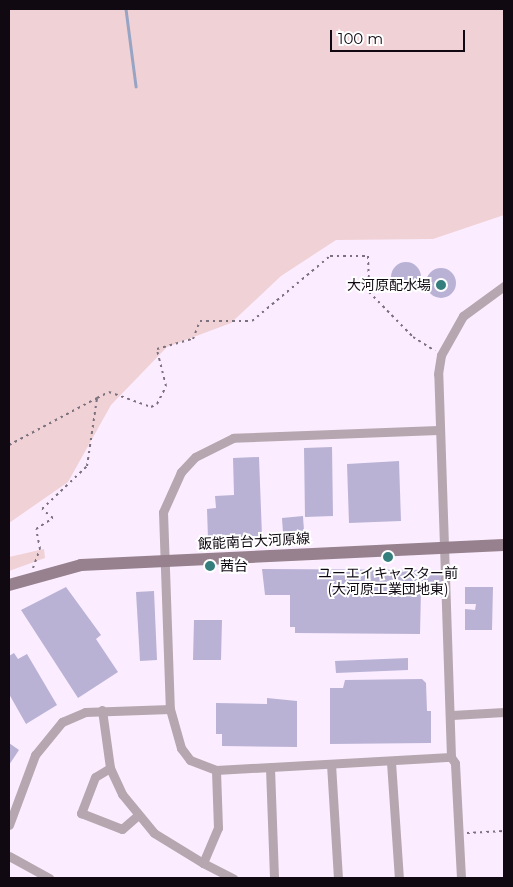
<!DOCTYPE html>
<meta charset="utf-8">
<style>
body{margin:0}
#map{position:relative;width:513px;height:887px;overflow:hidden;background:#fbedff;font-family:Montserrat,"Noto Sans JP",sans-serif}
div>[style]{position:absolute}
[style*='--x']{left:calc(var(--x)*1px);top:calc(var(--y)*1px);width:calc(var(--w)*1px);rotate:calc(var(--a)*1deg)}
.green>*{inset:0;background:#f0d1d5}
.stream>*{height:2.5px;margin:-1.25px;padding:0 1.25px;transform-origin:1.25px;border-radius:1.25px;background:#98a4c4}
.building>*{inset:0;background:#b9b2d5}
.round{border-radius:50%}
.path>*{height:2px;margin-top:-1px;transform-origin:0;background:repeating-linear-gradient(90deg,#7c727f 0 2.5px,transparent 0 6.5px)}
.street>*{height:9px;margin:-4.5px;padding:0 4.5px;transform-origin:4.5px;border-radius:4.5px;background:#b6a6af}
.secondary>*{height:12px;margin:-6px;padding:0 6px;transform-origin:6px;border-radius:6px;background:#97818e}
.dots>*{width:14px;height:14px;translate:-50% -50%;box-sizing:border-box;border:2px solid #fff;border-radius:50%}
span{translate:-50% -50%;white-space:nowrap;text-align:center;line-height:1.15;-webkit-text-stroke:4px #fff;paint-order:stroke}
.poi-label{font-size:14px;color:#100912}
.right{translate:-100% -50%;text-align:right}
.left{translate:0 -50%;text-align:left}
.street-label{font-size:14px;color:#100912}
.frame{position:absolute;inset:0;border:10px solid #100912;pointer-events:none}
.scale{position:absolute;left:330px;top:30px;width:135px;height:22px;box-sizing:border-box;border:2px solid #100912;border-top:0;padding-left:6px;font-size:15px;line-height:18px;white-space:nowrap;color:#100912;-webkit-text-stroke:4px #fff;paint-order:stroke}
</style>
<div id="map">
<div class="green">
<i style="clip-path:polygon(9px 9px,504px 9px,504px 215px,433px 239px,336px 240px,281px 276px,231px 323px,167px 347px,111px 405px,68px 482px,9px 523px)"></i>
<i style="clip-path:polygon(44px 549px,45px 558px,9px 571px,9px 557px)"></i>
</div>
<div class="stream">
<i style="--x:126;--y:9;--w:78;--a:82.6"></i>
</div>
<div class="building">
<i class="round" style="left:391px;top:262px;width:30px;height:30px"></i>
<i class="round" style="left:426px;top:268px;width:30px;height:30px"></i>
<i style="clip-path:polygon(332px 447px,333px 516px,305px 517px,304px 448px)"></i>
<i style="clip-path:polygon(259px 457px,262px 536px,208px 539px,207px 509px,216px 508px,215px 496px,234px 495px,233px 458px)"></i>
<i style="clip-path:polygon(399px 461px,401px 521px,349px 523px,347px 464px)"></i>
<i style="clip-path:polygon(303px 516px,304px 531px,283px 533px,282px 518px)"></i>
<i style="clip-path:polygon(262px 569px,442px 570px,442px 590px,421px 590px,420px 634px,295px 633px,295px 627px,290px 627px,290px 595px,265px 595px)"></i>
<i style="clip-path:polygon(66px 587px,101px 635px,96px 639px,118px 672px,78px 698px,21px 610px)"></i>
<i style="clip-path:polygon(465px 587px,493px 587px,492px 630px,465px 630px,465px 609px,475px 610px,476px 604px,465px 604px)"></i>
<i style="clip-path:polygon(154px 591px,157px 660px,140px 661px,136px 592px)"></i>
<i style="clip-path:polygon(194px 620px,222px 620px,221px 660px,193px 660px)"></i>
<i style="clip-path:polygon(14px 653px,18px 659px,27px 654px,57px 705px,26px 724px,9px 694px,9px 656px)"></i>
<i style="clip-path:polygon(408px 658px,408px 670px,336px 673px,335px 661px)"></i>
<i style="clip-path:polygon(422px 679px,426px 683px,427px 711px,431px 711px,431px 743px,330px 744px,330px 688px,343px 688px,345px 680px)"></i>
<i style="clip-path:polygon(267px 698px,297px 701px,297px 747px,222px 746px,222px 734px,216px 734px,216px 703px,267px 704px)"></i>
<i style="clip-path:polygon(9px 743px,19px 750px,9px 765px)"></i>
</div>
<div class="path">
<i style="--x:9;--y:445;--w:100;--a:-28.1"></i>
<i style="--x:33;--y:568;--w:20;--a:-70"></i>
<i style="--x:40;--y:549;--w:20;--a:-101"></i>
<i style="--x:36;--y:529;--w:20;--a:-33"></i>
<i style="--x:53;--y:518;--w:14;--a:-141"></i>
<i style="--x:42;--y:509;--w:62;--a:-43.7"></i>
<i style="--x:87;--y:466;--w:69;--a:-81.6"></i>
<i style="--x:97;--y:398;--w:13;--a:-27"></i>
<i style="--x:109;--y:392;--w:45;--a:19.7"></i>
<i style="--x:151;--y:407;--w:7;--a:-27"></i>
<i style="--x:157;--y:404;--w:20;--a:-63"></i>
<i style="--x:166;--y:386;--w:38;--a:-104"></i>
<i style="--x:157;--y:349;--w:37;--a:-16"></i>
<i style="--x:193;--y:339;--w:19;--a:-69"></i>
<i style="--x:200;--y:321;--w:52;--a:0"></i>
<i style="--x:252;--y:321;--w:102;--a:-39.8"></i>
<i style="--x:330;--y:256;--w:38;--a:0"></i>
<i style="--x:368;--y:256;--w:36;--a:88"></i>
<i style="--x:369;--y:292;--w:63;--a:45.6"></i>
<i style="--x:413;--y:337;--w:26;--a:32"></i>
<i style="--x:467;--y:833;--w:37;--a:-3"></i>
</div>
<div class="street">
<i style="--x:438;--y:430;--w:205;--a:177.8"></i>
<i style="--x:233;--y:438;--w:42;--a:153.4"></i>
<i style="--x:195;--y:457;--w:21;--a:133"></i>
<i style="--x:181;--y:472;--w:44;--a:114.2"></i>
<i style="--x:163;--y:512;--w:197;--a:88"></i>
<i style="--x:170;--y:709;--w:41;--a:74.2"></i>
<i style="--x:181;--y:748;--w:15;--a:53"></i>
<i style="--x:190;--y:760;--w:28;--a:21"></i>
<i style="--x:216;--y:770;--w:235;--a:-3.2"></i>
<i style="--x:102;--y:710;--w:59;--a:82.1"></i>
<i style="--x:110;--y:768;--w:29;--a:65"></i>
<i style="--x:122;--y:794;--w:50;--a:50.6"></i>
<i style="--x:154;--y:833;--w:57;--a:31.5"></i>
<i style="--x:203;--y:863;--w:38;--a:-67"></i>
<i style="--x:218;--y:828;--w:58;--a:-92"></i>
<i style="--x:452;--y:715;--w:52;--a:-3.3"></i>
<i style="--x:391;--y:762;--w:116;--a:86.1"></i>
<i style="--x:331;--y:764;--w:114;--a:86.5"></i>
<i style="--x:110;--y:768;--w:17;--a:149"></i>
<i style="--x:95;--y:777;--w:39;--a:111"></i>
<i style="--x:81;--y:813;--w:44;--a:21.3"></i>
<i style="--x:122;--y:829;--w:20;--a:-41"></i>
<i style="--x:270;--y:768;--w:110;--a:87.9"></i>
<i style="--x:9;--y:825;--w:75;--a:-69.6"></i>
<i style="--x:35;--y:755;--w:43;--a:-50.7"></i>
<i style="--x:62;--y:722;--w:25;--a:-23"></i>
<i style="--x:85;--y:712;--w:85;--a:-2"></i>
<i style="--x:9;--y:856;--w:46;--a:28.8"></i>
<i style="--x:203;--y:863;--w:34;--a:27"></i>
<i style="--x:461;--y:878;--w:115;--a:-93"></i>
<i style="--x:455;--y:763;--w:7;--a:-124"></i>
<i style="--x:451;--y:757;--w:383;--a:-91.9"></i>
<i style="--x:438;--y:374;--w:19;--a:-81"></i>
<i style="--x:441;--y:355;--w:45;--a:-60.6"></i>
<i style="--x:463;--y:316;--w:51;--a:-36.2"></i>
</div>
<div class="secondary">
<i style="--x:9;--y:585;--w:75;--a:-15.5"></i>
<i style="--x:81;--y:565;--w:423;--a:-2.7"></i>
</div>
<div class="dots">
<i style="left:441px;top:285px;background:#357e7e"></i>
<i style="left:388px;top:557px;background:#357e7e"></i>
<i style="left:210px;top:566px;background:#357e7e"></i>
</div>
<div class="poi-label">
<span class="right" style="left:431px;top:285px">大河原配水場</span>
<span class="left" style="left:220px;top:566px">茜台</span>
<span style="left:388px;top:581px">ユーエイキャスター前<br>(大河原工業団地東)</span>
</div>
<div class="street-label">
<span style="left:254px;top:541px;rotate:-3deg">飯能南台大河原線</span>
</div>
<div class="frame"></div>
<div class="scale">100 m</div>
</div>
